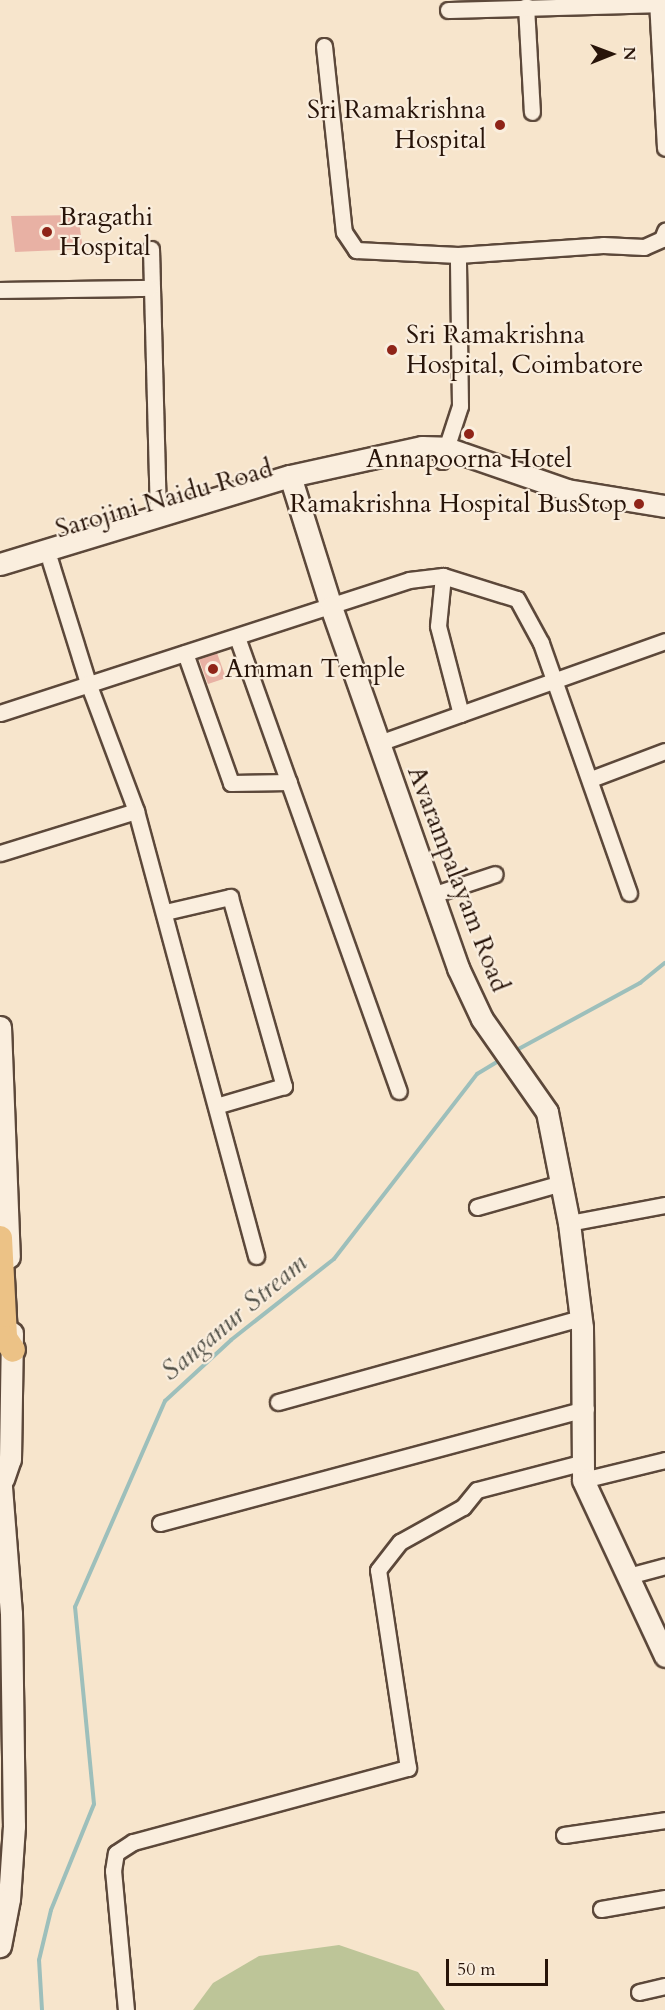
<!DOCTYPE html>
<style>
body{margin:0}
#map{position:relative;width:665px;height:2010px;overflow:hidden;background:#f7e5cc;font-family:Cardo,serif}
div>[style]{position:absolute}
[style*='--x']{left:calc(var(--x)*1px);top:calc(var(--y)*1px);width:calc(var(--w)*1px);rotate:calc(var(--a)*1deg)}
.green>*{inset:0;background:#bdc598}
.stream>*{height:4px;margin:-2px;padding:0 2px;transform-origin:2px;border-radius:2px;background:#9dbfbb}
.building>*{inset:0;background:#e8b1a4}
.roads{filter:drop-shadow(2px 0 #5c483a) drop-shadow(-2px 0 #5c483a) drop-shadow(0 2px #5c483a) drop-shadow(0 -2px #5c483a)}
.street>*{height:15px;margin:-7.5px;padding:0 7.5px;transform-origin:7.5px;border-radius:7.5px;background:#faeede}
.secondary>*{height:21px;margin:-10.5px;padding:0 10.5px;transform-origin:10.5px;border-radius:10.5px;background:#faeede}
.primary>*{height:24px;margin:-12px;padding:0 12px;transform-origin:12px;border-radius:12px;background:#ecc286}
.dots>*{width:16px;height:16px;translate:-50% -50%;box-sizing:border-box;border:3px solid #faeede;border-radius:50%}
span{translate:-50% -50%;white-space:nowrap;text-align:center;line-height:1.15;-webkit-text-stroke:4.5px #faeede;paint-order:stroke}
.poi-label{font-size:26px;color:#281409}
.right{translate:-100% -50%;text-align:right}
.left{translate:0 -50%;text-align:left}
.street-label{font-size:26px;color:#281409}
.water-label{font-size:27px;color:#515047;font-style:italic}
.north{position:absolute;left:581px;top:24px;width:60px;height:60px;-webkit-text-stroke:4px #faeede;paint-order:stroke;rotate:89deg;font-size:16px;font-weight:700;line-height:24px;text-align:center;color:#281409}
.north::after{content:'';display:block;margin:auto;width:21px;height:27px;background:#281409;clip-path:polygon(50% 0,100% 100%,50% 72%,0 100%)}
.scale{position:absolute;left:446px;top:1959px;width:102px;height:27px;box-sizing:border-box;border:3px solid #281409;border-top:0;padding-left:8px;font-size:18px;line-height:21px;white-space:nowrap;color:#281409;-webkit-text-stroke:4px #faeede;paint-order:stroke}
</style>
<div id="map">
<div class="green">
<i style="clip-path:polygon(339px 1945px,418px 1972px,445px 2010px,193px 2010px,213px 1983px,259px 1956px)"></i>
</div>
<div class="stream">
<i style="--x:513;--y:1052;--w:145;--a:-28.5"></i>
<i style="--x:640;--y:983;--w:32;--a:-39"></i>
<i style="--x:42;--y:2010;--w:50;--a:-93.4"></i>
<i style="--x:39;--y:1960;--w:51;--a:-76.5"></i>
<i style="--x:51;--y:1910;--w:114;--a:-67.9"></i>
<i style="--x:94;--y:1804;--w:198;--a:-95.5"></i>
<i style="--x:75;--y:1607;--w:225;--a:-66.4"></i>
<i style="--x:165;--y:1401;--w:90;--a:-42.7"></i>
<i style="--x:231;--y:1340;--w:131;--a:-38.2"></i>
<i style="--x:334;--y:1259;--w:234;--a:-52.3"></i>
<i style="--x:477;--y:1074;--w:29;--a:-31"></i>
</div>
<div class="building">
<i style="clip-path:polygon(78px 215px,83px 249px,15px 252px,11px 216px)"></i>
<i style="clip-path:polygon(217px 653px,226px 678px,208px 684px,199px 659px)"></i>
</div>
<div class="roads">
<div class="street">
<i style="--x:657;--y:0;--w:148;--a:86.9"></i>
<i style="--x:526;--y:6;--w:106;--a:86.8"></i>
<i style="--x:448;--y:10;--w:209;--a:-1.6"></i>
<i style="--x:324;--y:46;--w:187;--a:83.9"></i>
<i style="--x:344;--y:232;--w:22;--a:56"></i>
<i style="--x:356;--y:250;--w:102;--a:2.8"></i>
<i style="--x:458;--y:255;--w:145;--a:-3.9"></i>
<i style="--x:603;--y:245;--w:41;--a:2.8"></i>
<i style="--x:644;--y:247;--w:20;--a:-24"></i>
<i style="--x:662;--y:239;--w:9;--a:-69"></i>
<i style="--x:151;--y:249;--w:266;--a:88.5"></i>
<i style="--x:0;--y:290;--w:150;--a:-0.8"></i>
<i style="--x:442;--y:461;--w:58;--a:-71.9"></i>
<i style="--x:460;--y:406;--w:151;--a:-90.8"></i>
<i style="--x:50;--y:561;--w:128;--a:72.7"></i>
<i style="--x:88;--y:683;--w:137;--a:69.4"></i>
<i style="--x:136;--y:811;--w:461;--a:74.9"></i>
<i style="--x:443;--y:576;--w:50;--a:95.7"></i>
<i style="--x:438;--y:626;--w:91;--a:75.4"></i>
<i style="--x:237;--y:637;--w:482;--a:70.4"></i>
<i style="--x:185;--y:653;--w:138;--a:70.5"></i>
<i style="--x:231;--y:783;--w:58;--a:-1"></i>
<i style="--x:0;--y:713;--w:430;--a:-18"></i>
<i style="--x:409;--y:580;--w:34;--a:-7"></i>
<i style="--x:443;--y:576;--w:77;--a:17.3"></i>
<i style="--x:517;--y:599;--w:50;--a:61.4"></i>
<i style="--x:541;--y:643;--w:265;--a:70.6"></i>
<i style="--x:379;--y:743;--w:304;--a:-19.6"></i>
<i style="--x:591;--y:779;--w:79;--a:-20.7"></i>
<i style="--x:0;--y:853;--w:142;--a:-17.2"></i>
<i style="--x:432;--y:895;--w:66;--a:-18.4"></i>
<i style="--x:165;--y:912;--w:67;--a:-13"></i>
<i style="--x:230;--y:897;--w:197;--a:74.1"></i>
<i style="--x:284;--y:1086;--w:68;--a:163.7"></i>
<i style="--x:477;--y:1207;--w:87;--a:-15.9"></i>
<i style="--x:569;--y:1223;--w:98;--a:-10.6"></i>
<i style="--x:278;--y:1402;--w:314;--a:-15.5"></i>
<i style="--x:583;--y:1480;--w:84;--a:-13.7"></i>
<i style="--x:160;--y:1523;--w:441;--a:-15"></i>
<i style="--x:628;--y:1576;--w:38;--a:-15"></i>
<i style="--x:564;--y:1835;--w:102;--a:-8.4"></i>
<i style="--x:601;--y:1909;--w:65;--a:-9.8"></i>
<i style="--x:639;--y:1992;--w:27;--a:-13"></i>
<i style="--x:126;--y:2010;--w:140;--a:-95.3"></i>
<i style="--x:113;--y:1871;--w:18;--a:-81"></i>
<i style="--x:116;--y:1853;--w:20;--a:-33"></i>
<i style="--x:133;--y:1842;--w:285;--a:-15.1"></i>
<i style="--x:408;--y:1768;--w:200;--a:-98.6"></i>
<i style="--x:378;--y:1570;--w:36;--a:-52"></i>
<i style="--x:400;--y:1542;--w:72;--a:-29.1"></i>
<i style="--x:463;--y:1507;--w:22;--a:-51"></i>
<i style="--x:477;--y:1490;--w:107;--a:-14.6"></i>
</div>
<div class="secondary">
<i style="--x:290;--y:476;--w:137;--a:72.6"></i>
<i style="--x:331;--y:607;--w:383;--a:70.6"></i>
<i style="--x:458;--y:968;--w:56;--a:64.8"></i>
<i style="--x:482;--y:1019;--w:113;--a:55"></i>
<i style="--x:547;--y:1112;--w:113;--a:78.8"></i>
<i style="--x:569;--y:1223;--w:105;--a:82.9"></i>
<i style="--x:582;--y:1327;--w:153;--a:89.6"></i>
<i style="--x:583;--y:1480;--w:194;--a:65"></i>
<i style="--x:0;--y:564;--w:303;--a:-16.9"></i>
<i style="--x:290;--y:476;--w:135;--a:-12.4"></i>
<i style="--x:422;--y:447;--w:24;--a:2"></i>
<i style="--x:446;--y:448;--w:128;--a:19.1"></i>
<i style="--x:567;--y:490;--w:99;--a:9.3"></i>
<i style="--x:0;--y:1027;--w:230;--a:87.8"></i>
<i style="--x:0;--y:1474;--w:139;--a:85.5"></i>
<i style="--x:11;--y:1613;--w:213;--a:89.2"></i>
<i style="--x:14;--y:1826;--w:73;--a:93.9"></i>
<i style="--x:9;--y:1899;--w:48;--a:100.8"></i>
<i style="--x:3;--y:1479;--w:21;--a:-71"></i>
<i style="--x:10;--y:1459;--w:126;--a:-89.1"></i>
</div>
<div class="primary">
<i style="--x:0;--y:1238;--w:100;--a:87.1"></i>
<i style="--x:5;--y:1338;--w:14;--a:56"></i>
</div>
</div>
<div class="dots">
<i style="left:500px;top:125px;background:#8f2418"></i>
<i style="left:47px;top:232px;background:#8f2418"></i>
<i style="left:392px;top:350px;background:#8f2418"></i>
<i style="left:469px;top:434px;background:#8f2418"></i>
<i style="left:639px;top:504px;background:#8f2418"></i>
<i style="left:213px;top:669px;background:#8f2418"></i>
</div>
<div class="poi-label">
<span class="right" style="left:486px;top:125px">Sri Ramakrishna<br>Hospital</span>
<span class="left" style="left:59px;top:232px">Bragathi<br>Hospital</span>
<span class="left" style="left:406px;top:350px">Sri Ramakrishna<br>Hospital, Coimbatore</span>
<span style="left:469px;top:459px">Annapoorna Hotel</span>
<span class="right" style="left:627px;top:504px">Ramakrishna Hospital BusStop</span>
<span class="left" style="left:225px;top:669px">Amman Temple</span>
</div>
<div class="street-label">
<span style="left:164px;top:499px;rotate:-16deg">Sarojini Naidu Road</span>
<span style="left:458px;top:879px;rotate:69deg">Avarampalayam Road</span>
</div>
<div class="water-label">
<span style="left:234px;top:1317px;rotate:-40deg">Sanganur Stream</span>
</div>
<div class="north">N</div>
<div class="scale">50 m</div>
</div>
